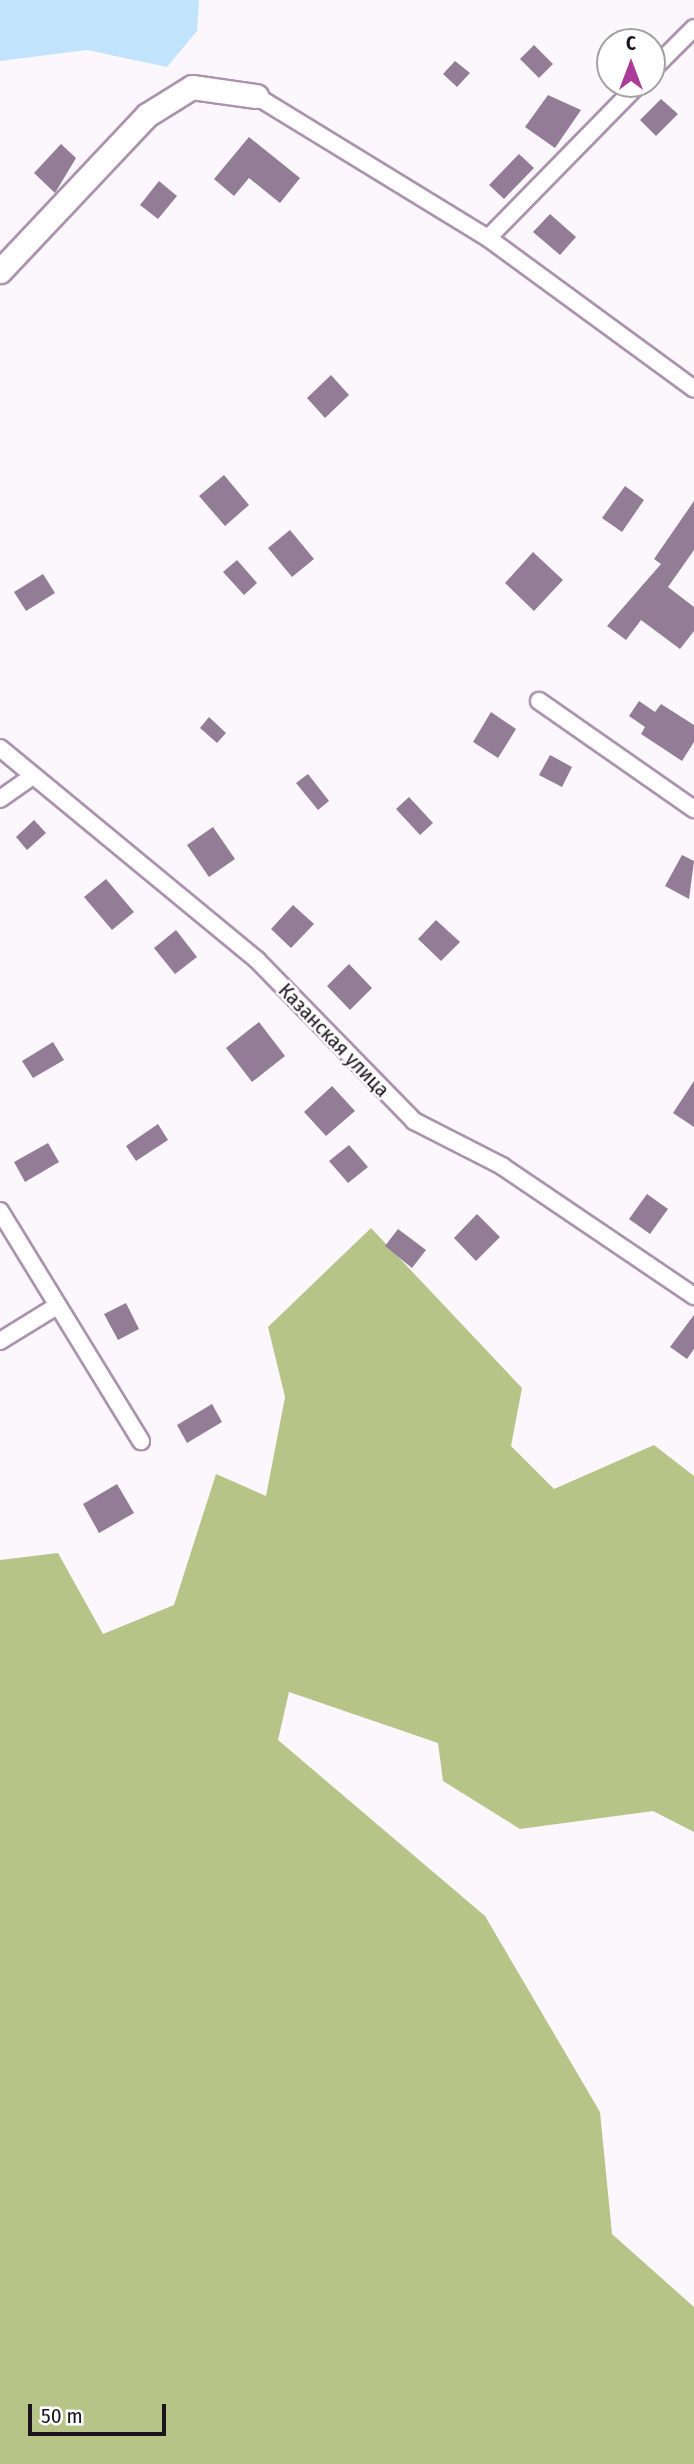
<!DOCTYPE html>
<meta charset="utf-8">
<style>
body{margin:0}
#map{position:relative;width:694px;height:2464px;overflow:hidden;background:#fcf7fd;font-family:"Fira Sans Condensed",sans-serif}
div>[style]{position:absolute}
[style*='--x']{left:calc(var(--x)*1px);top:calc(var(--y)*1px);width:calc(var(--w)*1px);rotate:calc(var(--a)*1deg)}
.forest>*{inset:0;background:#b7c488}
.water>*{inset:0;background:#c1e4fc}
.building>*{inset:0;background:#937c96}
.roads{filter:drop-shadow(2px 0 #ab93ae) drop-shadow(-2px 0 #ab93ae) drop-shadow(0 2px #ab93ae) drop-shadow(0 -2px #ab93ae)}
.street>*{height:16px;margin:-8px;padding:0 8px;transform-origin:8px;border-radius:8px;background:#fff}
.secondary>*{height:23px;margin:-11.5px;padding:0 11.5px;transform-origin:11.5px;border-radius:11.5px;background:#fff}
span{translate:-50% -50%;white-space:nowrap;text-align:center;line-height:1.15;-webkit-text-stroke:5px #fff;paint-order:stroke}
.street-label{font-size:21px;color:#1c131d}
.north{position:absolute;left:596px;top:28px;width:70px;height:70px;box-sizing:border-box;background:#fff;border:2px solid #a4a1a5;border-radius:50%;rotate:0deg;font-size:19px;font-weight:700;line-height:28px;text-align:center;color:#1c131d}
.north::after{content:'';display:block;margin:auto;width:24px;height:32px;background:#ab3b98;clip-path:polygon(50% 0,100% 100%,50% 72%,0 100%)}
.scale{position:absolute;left:28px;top:2404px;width:138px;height:32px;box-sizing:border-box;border:4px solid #1c131d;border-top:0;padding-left:9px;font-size:21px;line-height:24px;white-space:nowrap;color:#1c131d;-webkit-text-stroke:5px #fff;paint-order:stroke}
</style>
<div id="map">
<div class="forest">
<i style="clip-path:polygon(371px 1228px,522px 1388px,511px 1446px,554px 1489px,654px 1445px,694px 1476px,694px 1832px,653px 1811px,520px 1829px,443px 1781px,438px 1743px,289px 1692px,278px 1740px,485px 1916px,600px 2112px,612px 2234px,694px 2307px,694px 2464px,0 2464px,0 1560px,58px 1553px,103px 1634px,174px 1605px,216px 1474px,266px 1496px,285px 1397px,268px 1327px)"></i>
</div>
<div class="water">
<i style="clip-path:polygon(0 0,199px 0,197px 31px,167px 67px,87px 50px,0 61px)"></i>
</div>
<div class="building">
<i style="clip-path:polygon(534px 45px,553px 64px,539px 78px,520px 59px)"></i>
<i style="clip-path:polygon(455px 61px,470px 73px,457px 87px,443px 74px)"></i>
<i style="clip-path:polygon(548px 95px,581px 110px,555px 148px,525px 127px)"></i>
<i style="clip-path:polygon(661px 99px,678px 114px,656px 136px,640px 120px)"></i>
<i style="clip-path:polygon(249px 137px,300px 178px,280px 203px,249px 178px,234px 196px,214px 179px)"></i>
<i style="clip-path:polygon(61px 144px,76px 158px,55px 193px,34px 173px)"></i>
<i style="clip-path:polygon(519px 154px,534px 168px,504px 199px,489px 185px)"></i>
<i style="clip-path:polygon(159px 181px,177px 196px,158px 219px,140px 205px)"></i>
<i style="clip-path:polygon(550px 214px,576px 237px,560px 255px,533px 232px)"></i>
<i style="clip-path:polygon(331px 375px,349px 395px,325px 418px,307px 398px)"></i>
<i style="clip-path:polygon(224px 475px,249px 505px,225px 526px,199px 496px)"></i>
<i style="clip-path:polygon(625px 486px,644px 500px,622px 532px,602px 518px)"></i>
<i style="clip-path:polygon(694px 501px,694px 550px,668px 587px,694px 607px,694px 631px,680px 649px,641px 620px,626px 640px,607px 626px,661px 564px,654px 559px)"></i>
<i style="clip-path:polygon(290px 530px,314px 559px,292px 577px,268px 548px)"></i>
<i style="clip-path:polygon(533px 552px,563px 580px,534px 611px,505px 583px)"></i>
<i style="clip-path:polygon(237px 560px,257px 583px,244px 595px,223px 572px)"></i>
<i style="clip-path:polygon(43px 574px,55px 593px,26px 611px,14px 592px)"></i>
<i style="clip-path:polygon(639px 701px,655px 712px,661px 704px,694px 725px,694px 742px,682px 761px,641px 734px,645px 727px,629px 716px)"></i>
<i style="clip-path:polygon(491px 712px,516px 729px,498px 758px,473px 742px)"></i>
<i style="clip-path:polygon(209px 717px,226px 733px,217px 743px,200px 728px)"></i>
<i style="clip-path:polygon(550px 755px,572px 767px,562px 787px,539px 775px)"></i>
<i style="clip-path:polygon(308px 774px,329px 801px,318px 810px,296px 783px)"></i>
<i style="clip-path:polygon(409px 797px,433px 823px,420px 835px,396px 809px)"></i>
<i style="clip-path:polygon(34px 820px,46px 833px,27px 850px,16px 837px)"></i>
<i style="clip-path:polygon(213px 827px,235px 859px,209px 877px,187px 845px)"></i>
<i style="clip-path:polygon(682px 855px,694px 861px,689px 899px,665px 886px)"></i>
<i style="clip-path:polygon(106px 879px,134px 912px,112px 930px,84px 897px)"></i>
<i style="clip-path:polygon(293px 905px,314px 924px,291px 948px,271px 929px)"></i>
<i style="clip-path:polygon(436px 920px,460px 942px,441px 961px,418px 939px)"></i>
<i style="clip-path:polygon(176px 930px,197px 957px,175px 974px,154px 948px)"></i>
<i style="clip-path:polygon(349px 964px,372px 988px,350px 1010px,327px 986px)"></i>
<i style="clip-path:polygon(259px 1022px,285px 1056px,252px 1082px,226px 1048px)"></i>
<i style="clip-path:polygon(53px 1042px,64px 1060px,33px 1078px,22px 1061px)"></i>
<i style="clip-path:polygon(694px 1081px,694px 1127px,673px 1113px)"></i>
<i style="clip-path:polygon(332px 1086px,355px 1111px,326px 1136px,304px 1112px)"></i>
<i style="clip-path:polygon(158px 1124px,168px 1140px,136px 1161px,126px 1146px)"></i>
<i style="clip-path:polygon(48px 1143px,59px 1162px,25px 1182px,14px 1162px)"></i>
<i style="clip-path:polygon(349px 1145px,368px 1167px,348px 1183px,329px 1161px)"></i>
<i style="clip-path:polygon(647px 1194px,668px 1209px,650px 1234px,629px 1219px)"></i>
<i style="clip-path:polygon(477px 1214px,500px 1237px,476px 1261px,454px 1238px)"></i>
<i style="clip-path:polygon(398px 1229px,426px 1250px,412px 1268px,385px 1246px)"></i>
<i style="clip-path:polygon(126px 1303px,139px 1329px,118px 1340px,104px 1314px)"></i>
<i style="clip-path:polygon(694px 1315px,694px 1349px,687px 1359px,670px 1347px)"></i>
<i style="clip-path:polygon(212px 1404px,222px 1422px,187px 1443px,177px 1425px)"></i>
<i style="clip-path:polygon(117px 1484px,134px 1513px,99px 1533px,83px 1504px)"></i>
</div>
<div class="roads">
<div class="street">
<i style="--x:652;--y:70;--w:59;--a:-45"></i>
<i style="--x:256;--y:96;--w:272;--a:31.5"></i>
<i style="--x:488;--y:238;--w:255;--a:36.2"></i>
<i style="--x:488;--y:238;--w:216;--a:-45.6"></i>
<i style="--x:539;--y:701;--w:189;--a:34.9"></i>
<i style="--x:0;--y:748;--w:333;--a:39.5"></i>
<i style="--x:257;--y:960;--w:225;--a:45.7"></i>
<i style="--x:414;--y:1121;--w:99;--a:27.1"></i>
<i style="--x:502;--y:1166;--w:232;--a:34.1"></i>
<i style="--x:0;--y:799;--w:38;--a:-35"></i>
<i style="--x:0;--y:1211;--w:270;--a:58.5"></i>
<i style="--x:0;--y:1341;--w:67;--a:-31.6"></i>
</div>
<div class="secondary">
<i style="--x:0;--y:271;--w:214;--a:-46.7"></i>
<i style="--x:147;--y:115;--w:53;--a:-31.9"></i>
<i style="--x:192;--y:87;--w:65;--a:8"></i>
</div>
</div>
<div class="street-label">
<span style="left:334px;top:1040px;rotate:46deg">Казанская улица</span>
</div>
<div class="north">С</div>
<div class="scale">50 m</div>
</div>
